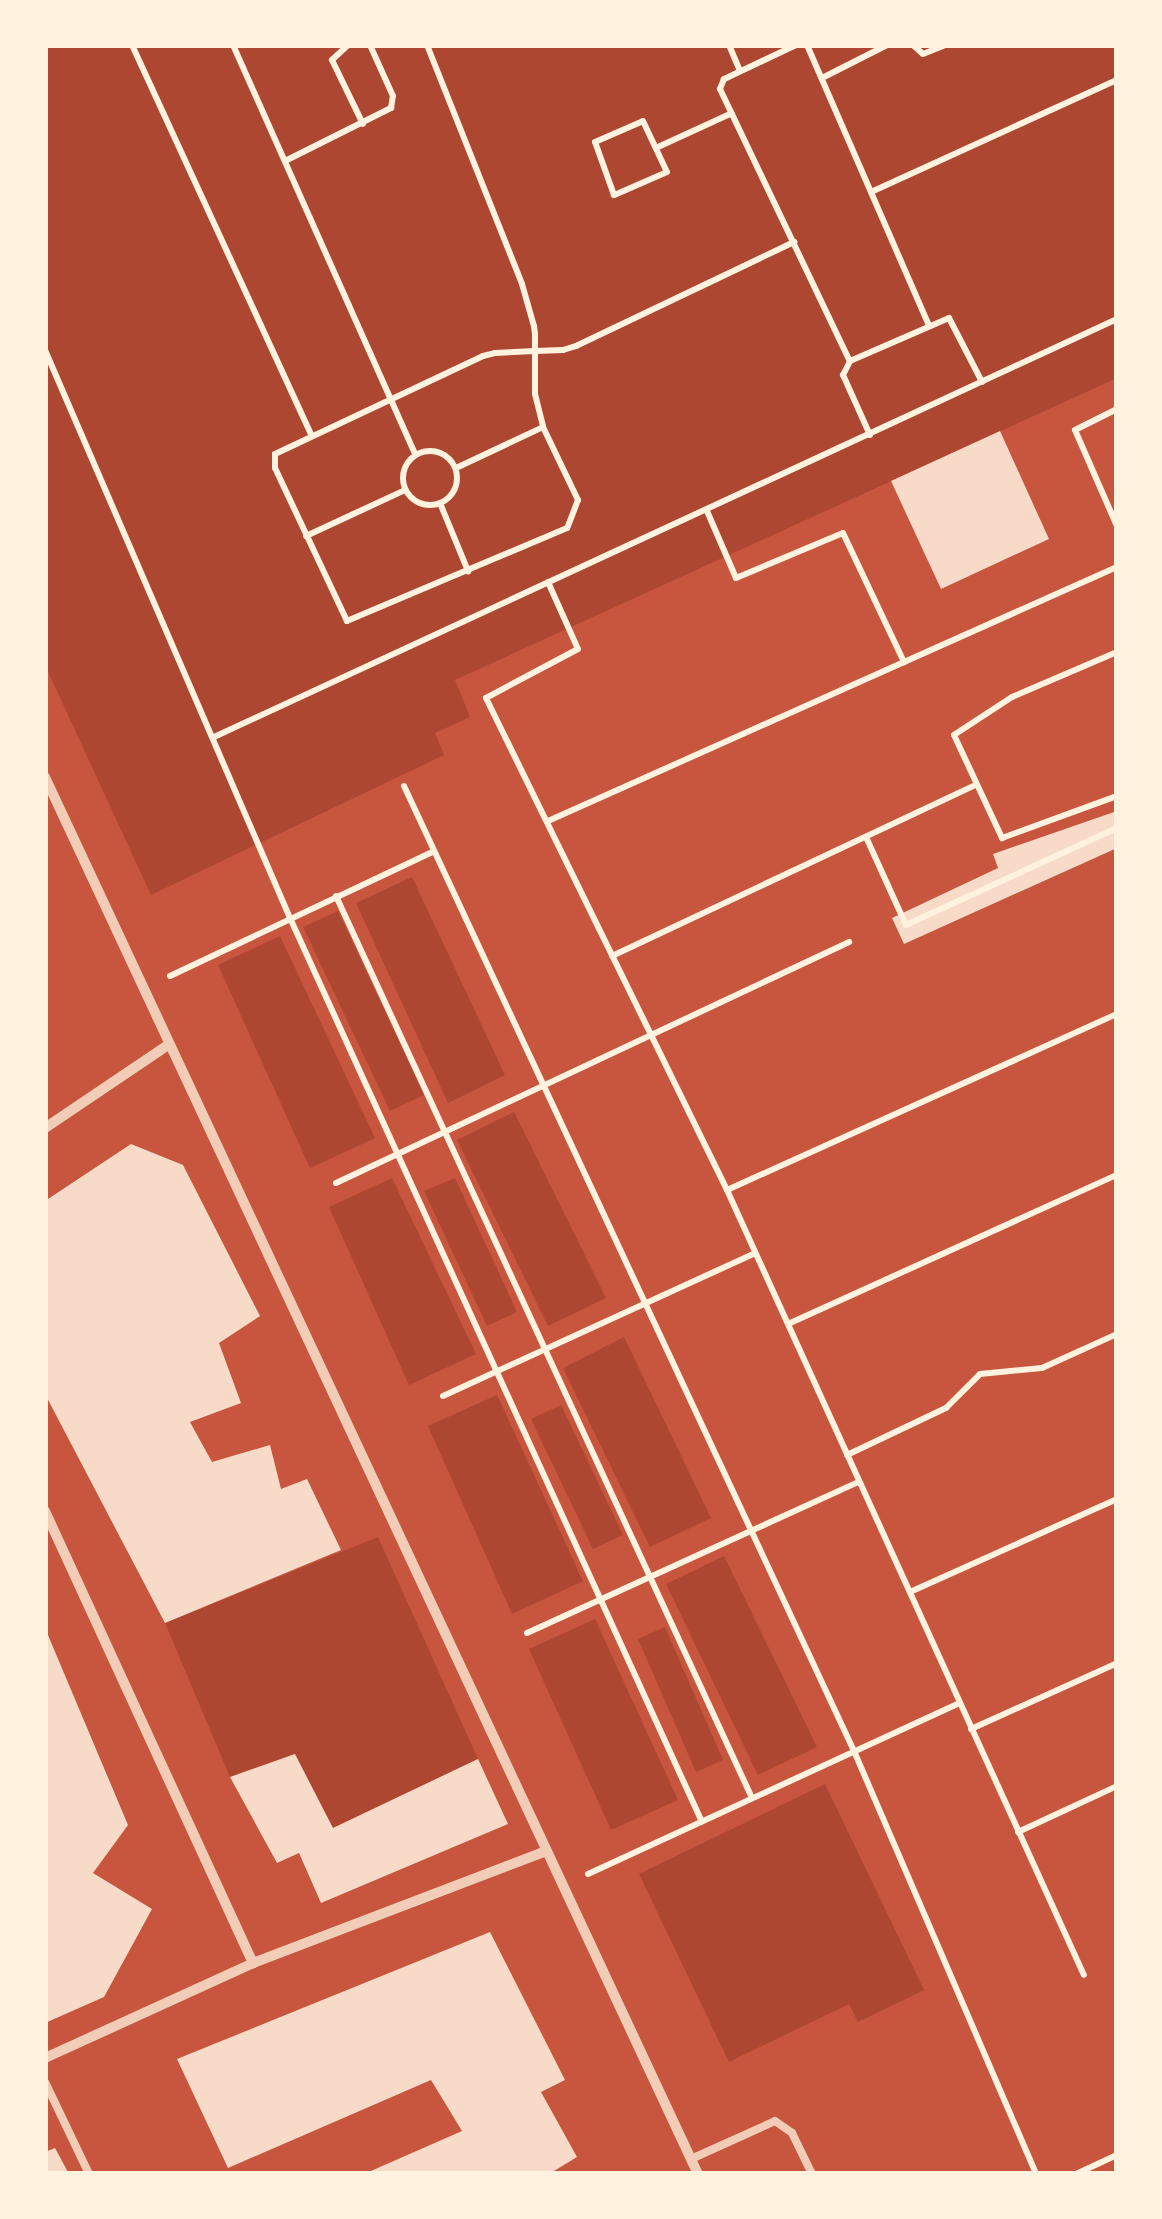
<!DOCTYPE html>
<style>
body{margin:0}
#map{position:relative;width:1162px;height:2219px;overflow:hidden;background:#c8553d;font-family:Helvetica,sans-serif}
div>[style]{position:absolute}
[style*='--x']{left:calc(var(--x)*1px);top:calc(var(--y)*1px);width:calc(var(--w)*1px);rotate:calc(var(--a)*1deg)}
.green>*{inset:0;background:#ae4732}
.building>*{inset:0;background:#f7dbc8}
.path>*{height:6px;margin:-3px;padding:0 3px;transform-origin:3px;border-radius:3px;background:#fff3e0}
.path>.ring{margin:-3px;padding:0;box-sizing:content-box;background:none;border:6px solid #fff3e0;border-radius:50%}
.service>*{height:8px;margin:-4px;padding:0 4px;transform-origin:4px;border-radius:4px;background:#f1ccb7}
.minor>*{height:10px;margin:-5px;padding:0 5px;transform-origin:5px;border-radius:5px;background:#f1ccb7}
span{translate:-50% -50%;white-space:nowrap;text-align:center;line-height:1.15;-webkit-text-stroke:10px #fff3e0;paint-order:stroke}
.frame{position:absolute;inset:0;border:48px solid #fff3e0;pointer-events:none}
</style>
<div id="map">
<div class="green">
<i style="clip-path:polygon(45px 45px,1117px 45px,1117px 378px,455px 680px,470px 717px,435px 733px,444px 755px,151px 895px,45px 665px)"></i>
<i style="clip-path:polygon(412px 877px,505px 1075px,448px 1103px,356px 903px)"></i>
<i style="clip-path:polygon(338px 911px,424px 1095px,390px 1111px,303px 927px)"></i>
<i style="clip-path:polygon(280px 936px,375px 1138px,310px 1168px,218px 965px)"></i>
<i style="clip-path:polygon(514px 1112px,606px 1298px,548px 1326px,457px 1140px)"></i>
<i style="clip-path:polygon(392px 1178px,476px 1354px,409px 1385px,329px 1207px)"></i>
<i style="clip-path:polygon(455px 1178px,517px 1312px,487px 1326px,424px 1191px)"></i>
<i style="clip-path:polygon(624px 1337px,711px 1518px,650px 1547px,563px 1368px)"></i>
<i style="clip-path:polygon(497px 1395px,583px 1581px,512px 1614px,428px 1426px)"></i>
<i style="clip-path:polygon(561px 1405px,623px 1535px,593px 1549px,531px 1419px)"></i>
<i style="clip-path:polygon(378px 1537px,478px 1759px,333px 1828px,294px 1754px,230px 1777px,165px 1623px)"></i>
<i style="clip-path:polygon(724px 1556px,817px 1747px,758px 1775px,666px 1584px)"></i>
<i style="clip-path:polygon(595px 1619px,678px 1800px,611px 1830px,529px 1649px)"></i>
<i style="clip-path:polygon(665px 1627px,723px 1760px,696px 1772px,638px 1639px)"></i>
<i style="clip-path:polygon(825px 1784px,924px 1990px,858px 2022px,849px 2004px,729px 2062px,639px 1874px)"></i>
</div>
<div class="building">
<i style="clip-path:polygon(1000px 431px,1049px 539px,941px 589px,891px 481px)"></i>
<i style="clip-path:polygon(1117px 811px,1117px 848px,904px 944px,892px 918px,998px 868px,993px 854px)"></i>
<i style="clip-path:polygon(131px 1144px,183px 1165px,260px 1316px,219px 1343px,241px 1403px,190px 1422px,212px 1462px,270px 1445px,281px 1489px,307px 1479px,341px 1550px,165px 1623px,45px 1394px,45px 1201px)"></i>
<i style="clip-path:polygon(45px 1628px,128px 1825px,93px 1873px,152px 1909px,104px 1997px,45px 2023px)"></i>
<i style="clip-path:polygon(295px 1754px,333px 1828px,478px 1759px,508px 1824px,321px 1903px,299px 1853px,277px 1863px,230px 1777px)"></i>
<i style="clip-path:polygon(490px 1932px,565px 2080px,541px 2092px,577px 2157px,549px 2174px,364px 2174px,462px 2131px,431px 2080px,228px 2168px,177px 2059px)"></i>
<i style="clip-path:polygon(55px 2148px,69px 2174px,45px 2174px,45px 2152px)"></i>
</div>
<div class="path">
<i style="--x:132;--y:45;--w:430;--a:65.3"></i>
<i style="--x:233;--y:45;--w:448;--a:66"></i>
<i style="--x:348;--y:45;--w:22;--a:137"></i>
<i style="--x:332;--y:60;--w:71;--a:64.2"></i>
<i style="--x:427;--y:45;--w:257;--a:68.3"></i>
<i style="--x:522;--y:284;--w:44;--a:74.1"></i>
<i style="--x:534;--y:326;--w:8;--a:83"></i>
<i style="--x:535;--y:334;--w:60;--a:90"></i>
<i style="--x:535;--y:394;--w:34;--a:76"></i>
<i style="--x:543;--y:427;--w:81;--a:64.4"></i>
<i style="--x:578;--y:500;--w:30;--a:111"></i>
<i style="--x:567;--y:528;--w:239;--a:157.1"></i>
<i style="--x:347;--y:621;--w:169;--a:-115.2"></i>
<i style="--x:275;--y:468;--w:14;--a:-90"></i>
<i style="--x:275;--y:454;--w:230;--a:-25.2"></i>
<i style="--x:483;--y:356;--w:12;--a:-14"></i>
<i style="--x:495;--y:353;--w:40;--a:-2.9"></i>
<i style="--x:535;--y:351;--w:28;--a:-2"></i>
<i style="--x:563;--y:350;--w:14;--a:-17"></i>
<i style="--x:576;--y:346;--w:242;--a:-25.5"></i>
<i style="--x:729;--y:45;--w:28;--a:67"></i>
<i style="--x:796;--y:45;--w:80;--a:154.7"></i>
<i style="--x:724;--y:79;--w:11;--a:112"></i>
<i style="--x:720;--y:89;--w:301;--a:64.5"></i>
<i style="--x:807;--y:45;--w:305;--a:66.5"></i>
<i style="--x:913;--y:45;--w:13;--a:42"></i>
<i style="--x:923;--y:54;--w:24;--a:-22"></i>
<i style="--x:822;--y:78;--w:73;--a:-26.9"></i>
<i style="--x:643;--y:121;--w:56;--a:64.8"></i>
<i style="--x:667;--y:172;--w:58;--a:156.5"></i>
<i style="--x:614;--y:195;--w:56;--a:-109.7"></i>
<i style="--x:595;--y:142;--w:52;--a:-23.6"></i>
<i style="--x:658;--y:147;--w:81;--a:-24.7"></i>
<i style="--x:285;--y:161;--w:119;--a:-26.6"></i>
<i style="--x:391;--y:108;--w:12;--a:-81"></i>
<i style="--x:393;--y:96;--w:56;--a:-114.3"></i>
<i style="--x:871;--y:192;--w:270;--a:-24.5"></i>
<i style="--x:45;--y:350;--w:619;--a:66.67"></i>
<i style="--x:290;--y:918;--w:993;--a:65.5"></i>
<i style="--x:1117;--y:409;--w:47;--a:153.4"></i>
<i style="--x:1075;--y:430;--w:105;--a:66.4"></i>
<i style="--x:870;--y:435;--w:66;--a:-114.2"></i>
<i style="--x:843;--y:375;--w:16;--a:-63"></i>
<i style="--x:850;--y:361;--w:108;--a:-23.5"></i>
<i style="--x:949;--y:318;--w:72;--a:62.7"></i>
<i class="ring" style="left:403px;top:451px;width:48px;height:48px"></i>
<i style="--x:456;--y:468;--w:96;--a:-25.2"></i>
<i style="--x:440;--y:503;--w:74;--a:67.6"></i>
<i style="--x:707;--y:511;--w:73;--a:66.6"></i>
<i style="--x:736;--y:578;--w:116;--a:-22.8"></i>
<i style="--x:843;--y:533;--w:143;--a:64.7"></i>
<i style="--x:306;--y:536;--w:109;--a:-24.9"></i>
<i style="--x:548;--y:582;--w:73;--a:65.9"></i>
<i style="--x:578;--y:649;--w:104;--a:152"></i>
<i style="--x:486;--y:698;--w:548;--a:63.9"></i>
<i style="--x:727;--y:1190;--w:862;--a:65.55"></i>
<i style="--x:1117;--y:652;--w:114;--a:156.8"></i>
<i style="--x:1012;--y:697;--w:69;--a:146.8"></i>
<i style="--x:954;--y:735;--w:114;--a:65"></i>
<i style="--x:1002;--y:838;--w:122;--a:-20.1"></i>
<i style="--x:214;--y:737;--w:995;--a:-24.84"></i>
<i style="--x:404;--y:786;--w:1065;--a:65"></i>
<i style="--x:854;--y:1751;--w:460;--a:66.7"></i>
<i style="--x:548;--y:821;--w:623;--a:-24.06"></i>
<i style="--x:866;--y:837;--w:97;--a:65.6"></i>
<i style="--x:906;--y:925;--w:232;--a:-24.7"></i>
<i style="--x:336;--y:896;--w:993;--a:65.24"></i>
<i style="--x:612;--y:956;--w:399;--a:-25.2"></i>
<i style="--x:170;--y:976;--w:292;--a:-25.3"></i>
<i style="--x:336;--y:1183;--w:567;--a:-25.16"></i>
<i style="--x:727;--y:1190;--w:428;--a:-24.3"></i>
<i style="--x:788;--y:1324;--w:361;--a:-24.4"></i>
<i style="--x:443;--y:1396;--w:343;--a:-24.6"></i>
<i style="--x:847;--y:1455;--w:110;--a:-25.4"></i>
<i style="--x:946;--y:1408;--w:48;--a:-45"></i>
<i style="--x:980;--y:1374;--w:62;--a:-5.5"></i>
<i style="--x:1042;--y:1368;--w:82;--a:-24.4"></i>
<i style="--x:910;--y:1592;--w:227;--a:-24.2"></i>
<i style="--x:527;--y:1633;--w:365;--a:-24.5"></i>
<i style="--x:971;--y:1729;--w:160;--a:-24.3"></i>
<i style="--x:1018;--y:1832;--w:109;--a:-24.9"></i>
<i style="--x:588;--y:1874;--w:409;--a:-24.7"></i>
<i style="--x:1076;--y:2174;--w:45;--a:-24.9"></i>
</div>
<div class="service">
<i style="--x:45;--y:2082;--w:102;--a:64.4"></i>
<i style="--x:691;--y:2159;--w:92;--a:-24.3"></i>
<i style="--x:775;--y:2121;--w:21;--a:35"></i>
<i style="--x:792;--y:2133;--w:46;--a:64"></i>
</div>
<div class="minor">
<i style="--x:45;--y:777;--w:1542;--a:64.95"></i>
<i style="--x:45;--y:1128;--w:148;--a:-34"></i>
<i style="--x:45;--y:1511;--w:498;--a:65.3"></i>
<i style="--x:45;--y:2058;--w:229;--a:-24.5"></i>
<i style="--x:253;--y:1963;--w:314;--a:-20.9"></i>
</div>
<div class="frame"></div>
</div>
